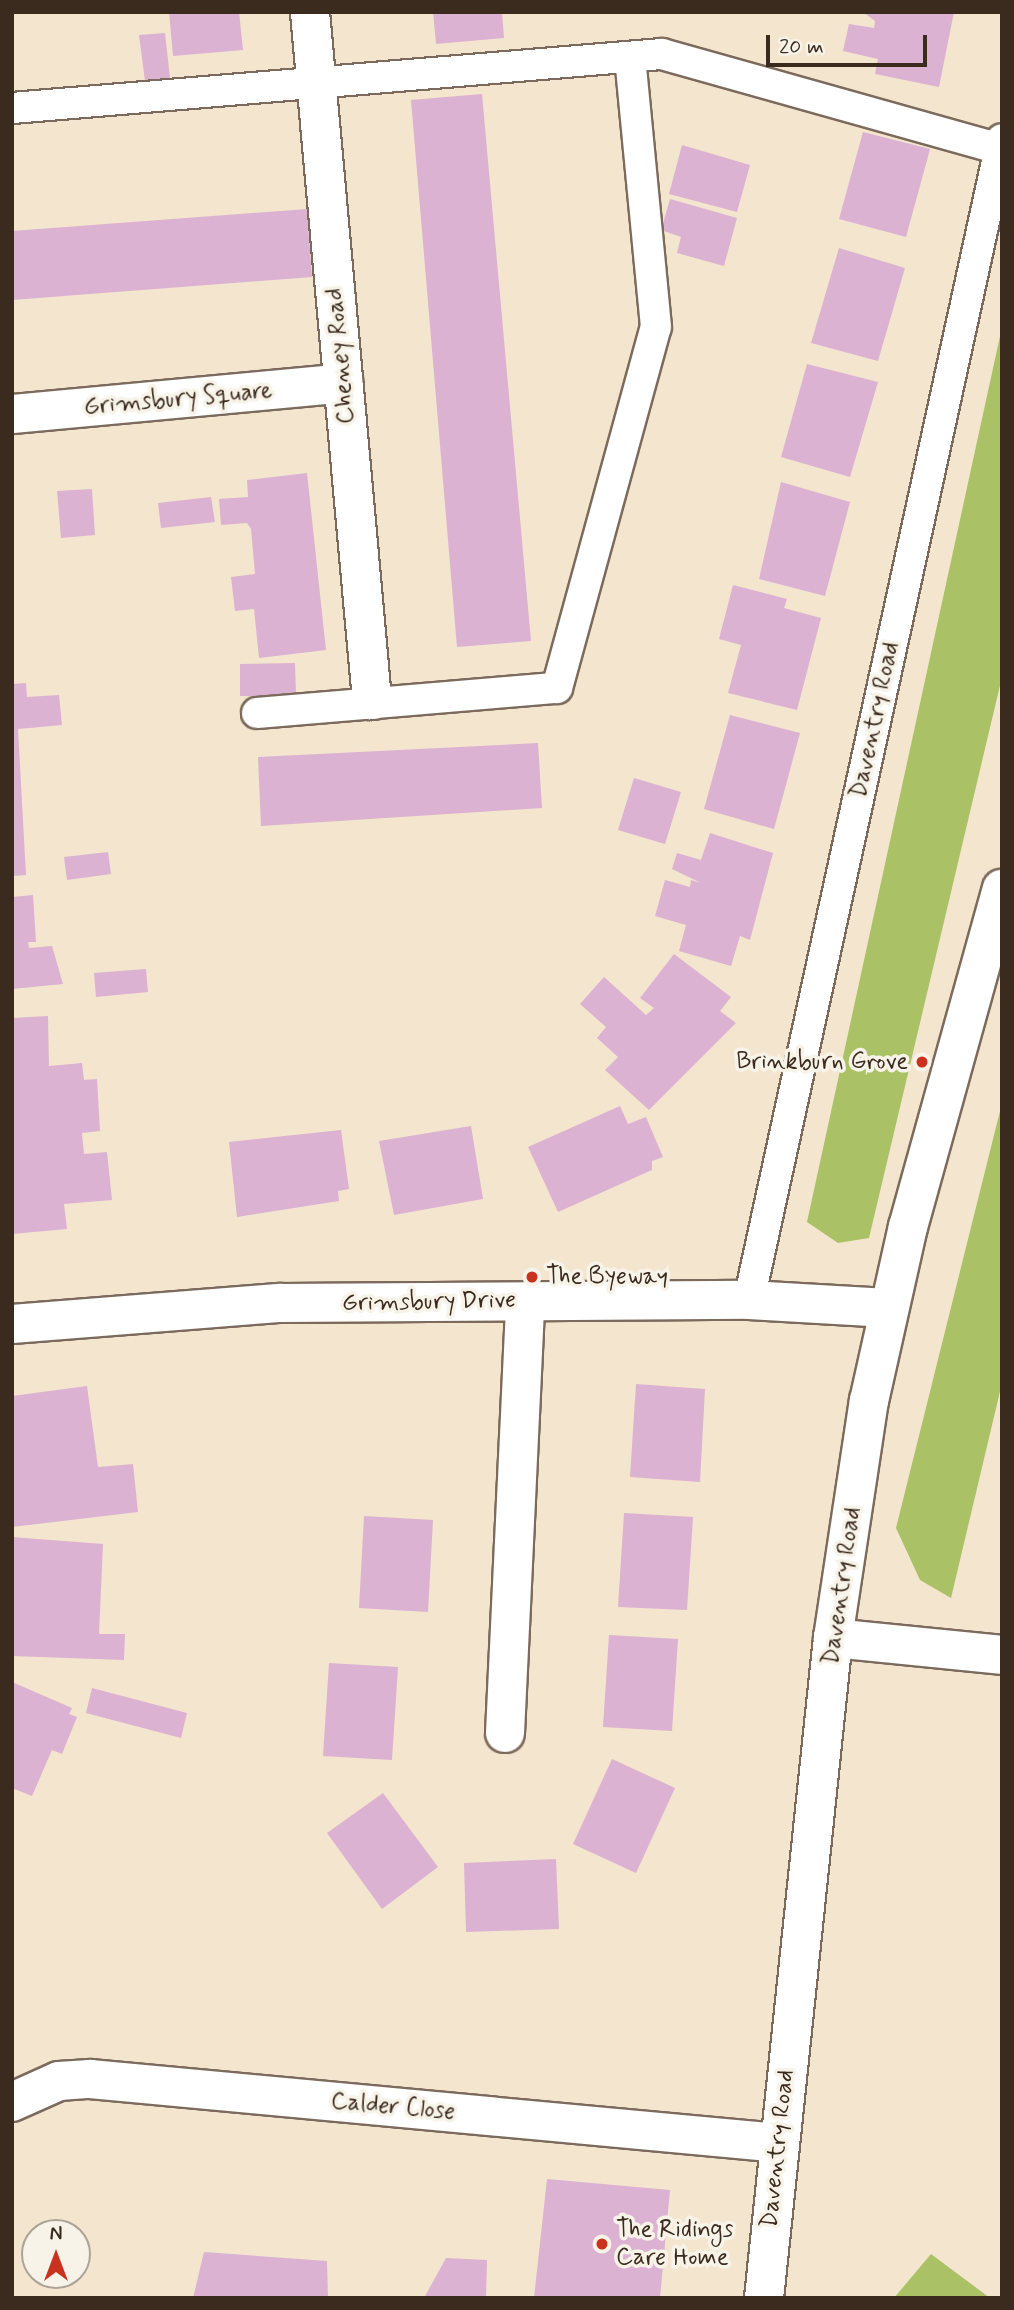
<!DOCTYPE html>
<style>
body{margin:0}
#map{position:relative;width:1014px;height:2310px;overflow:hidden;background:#f4e5ce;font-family:Mynerve,sans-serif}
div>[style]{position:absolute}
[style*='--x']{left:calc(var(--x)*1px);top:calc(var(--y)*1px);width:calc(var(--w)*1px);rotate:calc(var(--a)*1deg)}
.green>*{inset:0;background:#aac166}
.building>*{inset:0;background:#dbb2d1}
.roads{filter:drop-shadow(2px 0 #7c6b5c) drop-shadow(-2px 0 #7c6b5c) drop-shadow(0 2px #7c6b5c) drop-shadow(0 -2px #7c6b5c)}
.service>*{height:30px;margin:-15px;padding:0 15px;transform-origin:15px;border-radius:15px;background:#fff}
.minor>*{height:38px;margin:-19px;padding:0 19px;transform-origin:19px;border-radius:19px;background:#fff}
.dots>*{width:19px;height:19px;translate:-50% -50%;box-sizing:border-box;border:4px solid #f7f3e8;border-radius:50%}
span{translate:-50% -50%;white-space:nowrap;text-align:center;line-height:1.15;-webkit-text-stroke:7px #f7f3e8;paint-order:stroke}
.street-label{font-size:24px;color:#3b2a1e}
.poi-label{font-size:24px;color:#3b2a1e}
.right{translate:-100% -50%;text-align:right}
.left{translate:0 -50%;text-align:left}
.frame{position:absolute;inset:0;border:14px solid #3b2a1e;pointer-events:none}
.north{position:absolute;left:21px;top:2219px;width:70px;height:70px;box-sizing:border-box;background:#f7f3e8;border:2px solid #aca397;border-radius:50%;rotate:0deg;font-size:19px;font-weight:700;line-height:28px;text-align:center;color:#3b2a1e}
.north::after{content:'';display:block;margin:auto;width:24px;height:32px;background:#c8321e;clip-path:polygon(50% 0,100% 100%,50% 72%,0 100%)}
.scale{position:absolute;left:766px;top:35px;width:161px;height:32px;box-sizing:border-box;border:4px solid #3b2a1e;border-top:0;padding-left:9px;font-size:21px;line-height:24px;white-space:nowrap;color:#3b2a1e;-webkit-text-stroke:5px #f7f3e8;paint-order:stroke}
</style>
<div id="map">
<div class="green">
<i style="clip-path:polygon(1002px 327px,1002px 677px,869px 1238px,838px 1243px,807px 1222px)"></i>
<i style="clip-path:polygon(1002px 1103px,1002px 1383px,951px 1598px,920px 1580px,896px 1528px)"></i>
<i style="clip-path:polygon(931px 2254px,990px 2298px,894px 2298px)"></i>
</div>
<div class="building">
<i style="clip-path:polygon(169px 12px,239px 12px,243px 50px,173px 56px)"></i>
<i style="clip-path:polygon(433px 12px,502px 12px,504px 38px,436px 44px)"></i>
<i style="clip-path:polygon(863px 12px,954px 12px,939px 87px,875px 74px,878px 59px,843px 51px,849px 24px,874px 28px,875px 21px)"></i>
<i style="clip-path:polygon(165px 33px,170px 78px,145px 81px,139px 35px)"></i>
<i style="clip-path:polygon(482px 94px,531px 641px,457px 647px,411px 100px)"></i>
<i style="clip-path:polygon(863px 132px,930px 149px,906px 237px,839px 219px)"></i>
<i style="clip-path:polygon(682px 145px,750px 165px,737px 212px,669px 194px)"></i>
<i style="clip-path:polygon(670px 199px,737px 218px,724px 266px,677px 253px,681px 237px,661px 230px)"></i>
<i style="clip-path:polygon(307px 209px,312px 277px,12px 300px,12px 231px)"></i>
<i style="clip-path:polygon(839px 248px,905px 268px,878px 361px,811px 343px)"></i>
<i style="clip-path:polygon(807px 364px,878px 382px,850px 477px,781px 457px)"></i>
<i style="clip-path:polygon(307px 473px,326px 650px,259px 658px,254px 609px,235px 611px,231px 577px,255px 574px,251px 529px,247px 523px,221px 525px,219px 499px,248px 497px,247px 480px)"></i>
<i style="clip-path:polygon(781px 482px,850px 502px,825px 596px,759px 579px)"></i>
<i style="clip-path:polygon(92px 489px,95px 535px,61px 538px,57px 491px)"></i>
<i style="clip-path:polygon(211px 497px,215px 522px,161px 528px,158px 503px)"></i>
<i style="clip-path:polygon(733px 585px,787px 599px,784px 608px,821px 618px,797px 710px,728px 693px,741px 645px,719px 639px)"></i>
<i style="clip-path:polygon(295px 663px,296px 696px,240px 696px,240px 664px)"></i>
<i style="clip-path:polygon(26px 683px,27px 697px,59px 695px,62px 725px,18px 729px,26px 875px,12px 876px,12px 684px)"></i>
<i style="clip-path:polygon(730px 715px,800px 733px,774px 829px,704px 809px)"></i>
<i style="clip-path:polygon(538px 743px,542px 808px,261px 826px,258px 757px)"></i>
<i style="clip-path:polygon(634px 778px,681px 792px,665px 844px,618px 830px)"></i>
<i style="clip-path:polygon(710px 833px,773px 853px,750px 940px,740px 936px,731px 966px,679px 951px,686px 925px,655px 916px,665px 880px,690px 887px,691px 880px,701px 883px,672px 869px,677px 853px,701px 860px)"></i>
<i style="clip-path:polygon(108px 852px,111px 874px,67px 880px,64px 857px)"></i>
<i style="clip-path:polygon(33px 895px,36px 942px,28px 942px,29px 948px,52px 946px,63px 984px,12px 989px,12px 897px)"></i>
<i style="clip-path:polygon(674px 954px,731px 997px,720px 1011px,736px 1023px,649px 1110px,605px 1070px,618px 1057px,597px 1038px,606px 1027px,580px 1004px,604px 977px,646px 1015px,654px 1008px,640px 998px)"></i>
<i style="clip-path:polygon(146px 969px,148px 992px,96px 997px,94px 973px)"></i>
<i style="clip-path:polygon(48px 1016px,49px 1066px,82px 1063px,84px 1080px,97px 1079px,100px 1131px,82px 1133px,84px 1154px,107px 1152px,112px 1200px,64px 1204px,67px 1229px,12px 1234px,12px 1018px)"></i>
<i style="clip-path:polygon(620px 1106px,628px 1124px,646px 1117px,663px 1157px,652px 1161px,652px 1170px,558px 1212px,528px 1147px)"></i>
<i style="clip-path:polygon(471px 1126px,483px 1199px,394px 1215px,379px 1141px)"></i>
<i style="clip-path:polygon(341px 1130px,349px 1189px,338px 1191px,339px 1201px,237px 1217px,229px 1142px)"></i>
<i style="clip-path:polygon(636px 1384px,705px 1389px,700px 1482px,630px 1477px)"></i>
<i style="clip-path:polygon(87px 1386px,98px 1467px,133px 1464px,138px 1512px,12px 1527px,12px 1396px)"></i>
<i style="clip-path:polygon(624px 1513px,693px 1517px,687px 1610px,618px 1607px)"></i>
<i style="clip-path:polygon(364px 1516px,433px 1520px,428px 1612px,359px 1608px)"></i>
<i style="clip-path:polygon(12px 1537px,103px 1544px,99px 1634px,125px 1634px,124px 1660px,12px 1656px)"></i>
<i style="clip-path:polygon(609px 1635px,678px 1639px,672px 1731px,603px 1727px)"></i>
<i style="clip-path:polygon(329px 1663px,398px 1667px,392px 1760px,323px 1756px)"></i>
<i style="clip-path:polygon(12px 1682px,72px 1708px,69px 1714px,77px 1717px,62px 1754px,52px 1750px,32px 1796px,12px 1788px)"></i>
<i style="clip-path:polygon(92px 1688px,187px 1713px,181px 1738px,86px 1713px)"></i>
<i style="clip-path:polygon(612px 1759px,675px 1788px,636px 1873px,573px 1844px)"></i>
<i style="clip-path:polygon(383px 1793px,438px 1867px,382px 1909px,327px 1833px)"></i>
<i style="clip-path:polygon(556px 1859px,559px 1929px,466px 1932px,464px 1863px)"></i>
<i style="clip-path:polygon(547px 2179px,670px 2190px,660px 2298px,534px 2298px)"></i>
<i style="clip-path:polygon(204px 2252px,327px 2261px,328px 2298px,193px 2298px)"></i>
<i style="clip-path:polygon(446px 2258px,487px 2260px,486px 2298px,424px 2298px)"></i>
</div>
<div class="roads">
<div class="service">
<i style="--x:12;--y:108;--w:652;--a:-4.75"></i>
<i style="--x:662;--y:54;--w:351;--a:15.7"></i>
<i style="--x:257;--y:713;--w:301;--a:-4.8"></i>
<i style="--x:557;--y:688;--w:374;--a:-74.7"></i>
<i style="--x:656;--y:327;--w:270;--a:-95.5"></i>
<i style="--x:749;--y:1300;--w:1188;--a:-77.71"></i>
</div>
<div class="minor">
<i style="--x:310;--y:12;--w:691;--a:84.85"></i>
<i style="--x:12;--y:414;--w:333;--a:-5.3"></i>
<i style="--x:12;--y:1324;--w:270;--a:-4.5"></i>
<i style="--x:281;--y:1303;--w:468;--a:-0.4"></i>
<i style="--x:749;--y:1300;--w:139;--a:3.3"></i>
<i style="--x:833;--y:1638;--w:170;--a:5.7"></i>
<i style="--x:505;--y:1733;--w:432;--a:-87.3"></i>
<i style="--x:12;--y:2102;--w:51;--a:-24.1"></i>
<i style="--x:59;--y:2081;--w:31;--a:-4"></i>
<i style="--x:90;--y:2079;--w:691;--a:5.31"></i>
<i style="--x:764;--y:2298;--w:664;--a:-84.03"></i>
<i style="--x:833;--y:1638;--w:240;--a:-81.4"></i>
<i style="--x:869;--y:1401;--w:178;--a:-77.4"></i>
<i style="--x:908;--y:1227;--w:351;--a:-74.5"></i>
</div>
</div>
<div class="dots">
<i style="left:922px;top:1062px;background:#c8321e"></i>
<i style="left:532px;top:1277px;background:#c8321e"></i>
<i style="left:602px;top:2244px;background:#c8321e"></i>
</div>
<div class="street-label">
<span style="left:341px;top:356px;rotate:-95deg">Cheney Road</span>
<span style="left:178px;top:399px;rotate:-5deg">Grimsbury Square</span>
<span style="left:875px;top:720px;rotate:-78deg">Daventry Road</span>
<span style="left:429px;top:1302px;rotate:-1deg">Grimsbury Drive</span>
<span style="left:842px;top:1586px;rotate:-82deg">Daventry Road</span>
<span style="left:393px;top:2107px;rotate:5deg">Calder Close</span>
<span style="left:778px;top:2149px;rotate:-84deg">Daventry Road</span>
</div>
<div class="poi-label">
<span class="right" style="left:908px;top:1062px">Brinkburn Grove</span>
<span class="left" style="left:546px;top:1277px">The Byeway</span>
<span class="left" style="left:616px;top:2244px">The Ridings<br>Care Home</span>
</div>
<div class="frame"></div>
<div class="north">N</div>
<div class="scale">20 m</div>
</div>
